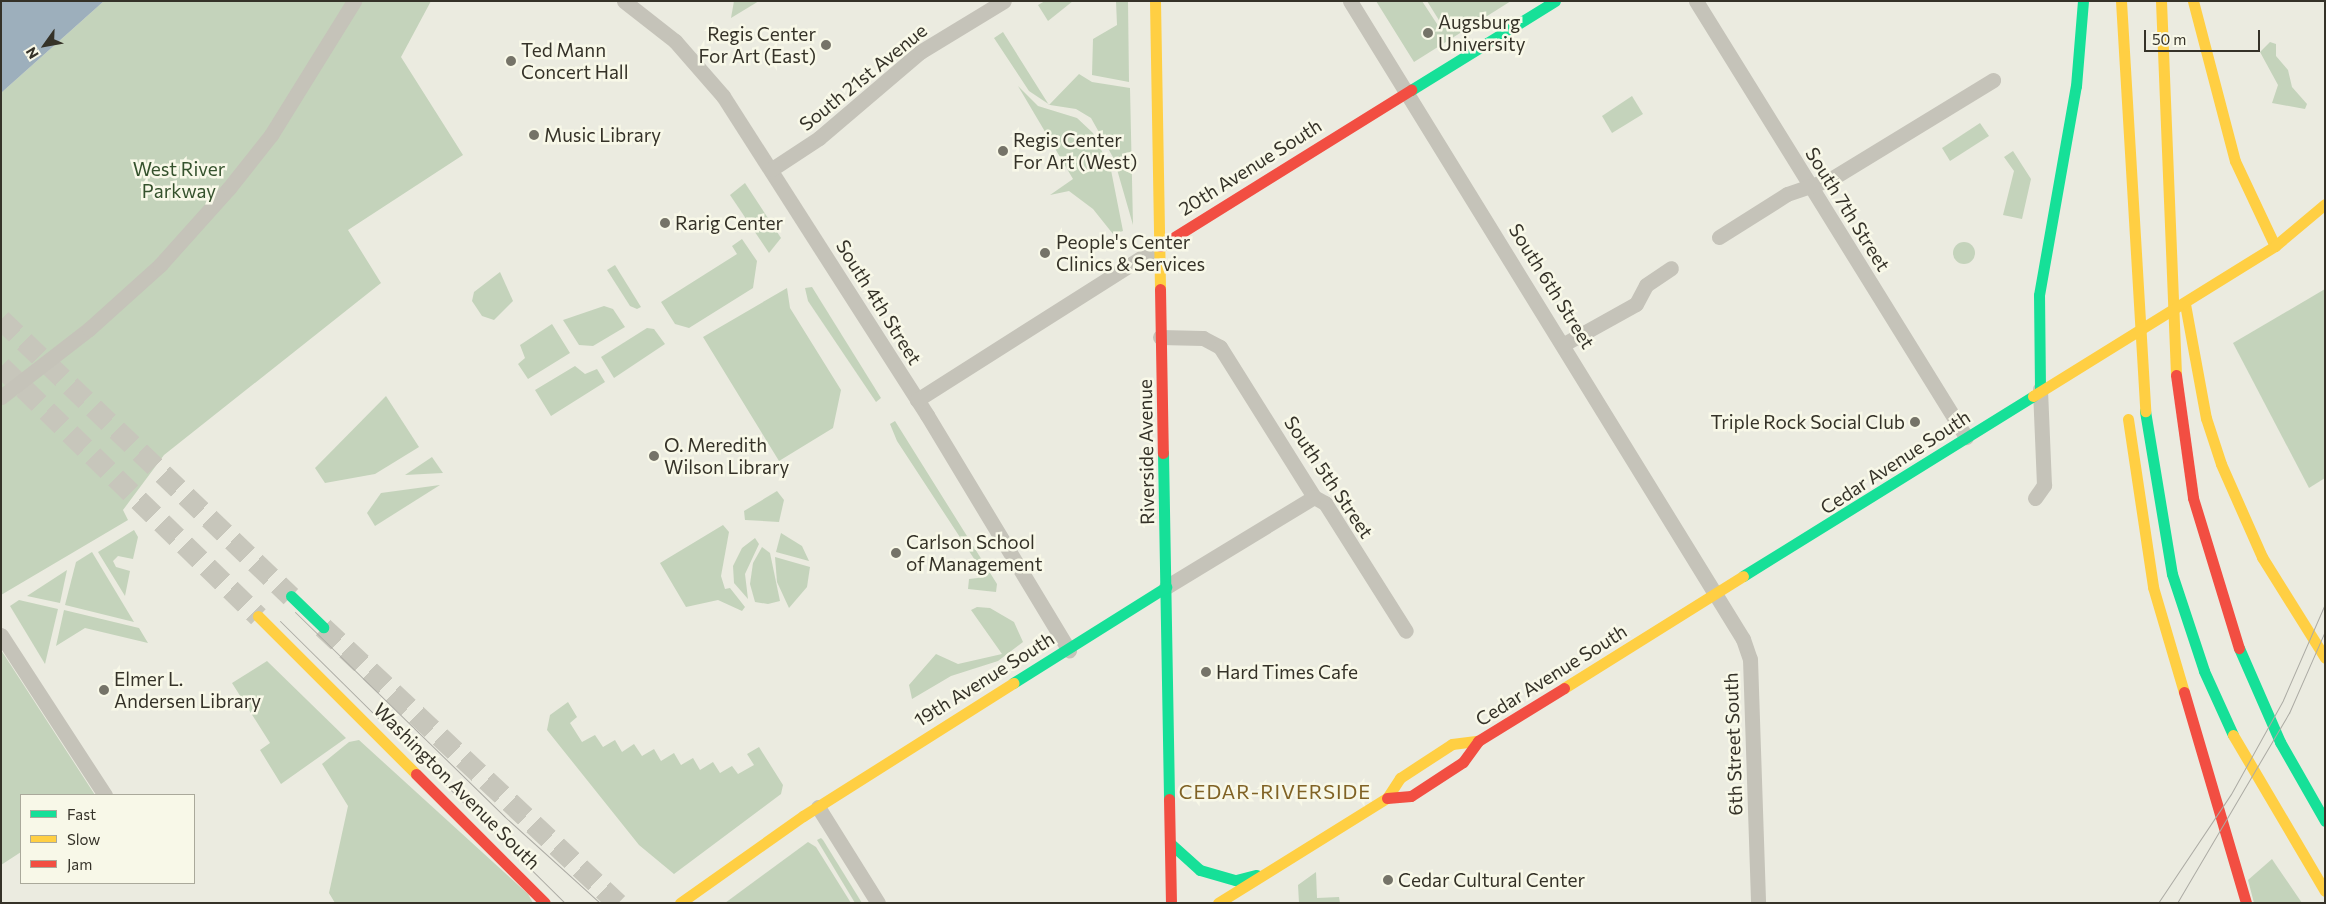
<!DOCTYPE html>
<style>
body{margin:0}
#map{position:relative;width:2326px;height:904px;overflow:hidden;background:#ebebe0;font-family:Commissioner,sans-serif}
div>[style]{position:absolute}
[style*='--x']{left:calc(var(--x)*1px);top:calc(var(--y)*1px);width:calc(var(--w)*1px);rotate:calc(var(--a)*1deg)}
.green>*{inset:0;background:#c4d3bb}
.round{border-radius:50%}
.water>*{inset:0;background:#9dafbc}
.secondary-tunnel>*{height:21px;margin-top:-10.5px;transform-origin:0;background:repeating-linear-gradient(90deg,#c7c6bb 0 21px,transparent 0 32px)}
.street>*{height:15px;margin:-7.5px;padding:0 7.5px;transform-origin:7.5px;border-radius:7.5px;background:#c5c3b9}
.fast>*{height:11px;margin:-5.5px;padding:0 5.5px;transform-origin:5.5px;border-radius:5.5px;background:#16e098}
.slow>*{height:11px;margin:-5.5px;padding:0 5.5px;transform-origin:5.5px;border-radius:5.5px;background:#ffcf43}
.jam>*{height:11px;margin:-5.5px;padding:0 5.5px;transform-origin:5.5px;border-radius:5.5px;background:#f24e42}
.tram>*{height:1px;margin:-0.5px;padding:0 0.5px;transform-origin:0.5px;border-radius:0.5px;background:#acaba4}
.dots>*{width:14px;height:14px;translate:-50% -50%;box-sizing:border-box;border:2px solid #f8f8e8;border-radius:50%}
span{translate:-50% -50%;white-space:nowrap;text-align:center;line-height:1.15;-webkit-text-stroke:5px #f8f8e8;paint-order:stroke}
.poi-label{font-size:19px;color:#353228}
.left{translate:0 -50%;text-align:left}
.right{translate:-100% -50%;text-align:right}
.street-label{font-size:19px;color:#353228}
.park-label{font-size:19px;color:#35522d}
.neighbourhood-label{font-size:20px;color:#806225;letter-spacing:1px}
.frame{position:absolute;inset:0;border:2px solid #353228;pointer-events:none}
.legend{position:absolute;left:20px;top:794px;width:175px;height:90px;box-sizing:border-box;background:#f8f8e8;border:1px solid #aaa99b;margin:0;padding:6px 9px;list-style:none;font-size:15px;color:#353228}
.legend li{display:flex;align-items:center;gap:10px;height:25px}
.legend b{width:25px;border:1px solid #aaa99b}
.north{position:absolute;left:20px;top:20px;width:50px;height:50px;-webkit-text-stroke:4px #f8f8e8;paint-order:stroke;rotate:238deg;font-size:14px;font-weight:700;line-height:20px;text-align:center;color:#353228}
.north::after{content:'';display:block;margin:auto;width:18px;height:22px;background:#353228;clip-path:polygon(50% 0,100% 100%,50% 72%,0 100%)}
.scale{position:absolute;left:2144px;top:30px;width:116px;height:22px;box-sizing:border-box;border:2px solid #353228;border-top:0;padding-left:6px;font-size:15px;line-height:18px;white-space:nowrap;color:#353228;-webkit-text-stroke:4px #f8f8e8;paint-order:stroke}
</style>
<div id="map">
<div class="green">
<i style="clip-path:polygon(104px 1px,431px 1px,401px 57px,463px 155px,348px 230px,381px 283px,164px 455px,123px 510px,128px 520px,1px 595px,1px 93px)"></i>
<i style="clip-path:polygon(734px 1px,759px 1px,731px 18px)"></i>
<i style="clip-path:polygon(1045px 1px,1073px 1px,1048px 21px,1038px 5px)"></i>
<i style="clip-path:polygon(1116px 1px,1128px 1px,1129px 82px,1092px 75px,1093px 39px,1117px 25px)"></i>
<i style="clip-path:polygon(1376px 1px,1422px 1px,1439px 27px,1442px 25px,1427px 1px,1511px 1px,1414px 62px)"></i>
<i style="clip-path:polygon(1003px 32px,1049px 105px,1079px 74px,1092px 82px,1130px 88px,1133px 225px,1114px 159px,1091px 118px,1076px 109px,1050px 105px,1029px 91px,994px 38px)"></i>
<i style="clip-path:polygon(2270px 42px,2276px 44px,2276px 56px,2288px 70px,2292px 87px,2307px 104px,2305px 109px,2272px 103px,2278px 85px,2260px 52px)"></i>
<i style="clip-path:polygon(1018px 86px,1038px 106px,1077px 118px,1093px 133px,1111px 170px,1123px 231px,1113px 234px,1093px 209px,1069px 191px,1050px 195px,1073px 179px)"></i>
<i style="clip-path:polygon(1632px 96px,1643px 114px,1612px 133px,1602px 116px)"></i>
<i style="clip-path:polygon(1980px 123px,1989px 136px,1950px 161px,1942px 148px)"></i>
<i style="clip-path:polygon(2013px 151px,2031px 179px,2022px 219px,2003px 215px,2014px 171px,2004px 157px)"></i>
<i style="clip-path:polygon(745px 183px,781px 238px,769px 253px,730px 195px)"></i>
<i style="clip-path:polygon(742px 239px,757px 261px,753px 288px,689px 328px,675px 324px,661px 302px,737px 254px,732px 246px)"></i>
<i class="round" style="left:1953px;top:242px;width:22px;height:22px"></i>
<i style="clip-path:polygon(615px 265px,641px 307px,637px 309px,630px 306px,607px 270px)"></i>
<i style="clip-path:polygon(500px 272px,513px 301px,494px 320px,482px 316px,472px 301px,474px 292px)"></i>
<i style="clip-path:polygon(812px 287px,881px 398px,876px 402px,808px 301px,805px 288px)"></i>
<i style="clip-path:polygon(787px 288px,790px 308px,841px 390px,833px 428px,779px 461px,703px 337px)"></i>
<i style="clip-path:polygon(2325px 289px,2325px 478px,2309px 488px,2233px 343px)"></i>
<i style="clip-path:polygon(604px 306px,613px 309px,625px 327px,593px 346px,579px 345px,563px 320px)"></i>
<i style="clip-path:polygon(552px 324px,570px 353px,528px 379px,518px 364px,525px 358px,520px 345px)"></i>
<i style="clip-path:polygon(647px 328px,654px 329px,665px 344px,614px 378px,601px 357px)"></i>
<i style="clip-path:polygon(575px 366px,585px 374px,597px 369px,605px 382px,551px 416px,535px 390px)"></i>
<i style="clip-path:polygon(386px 396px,419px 447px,375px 474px,325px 483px,315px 468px)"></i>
<i style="clip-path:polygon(895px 421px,997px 584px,996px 592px,968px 589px,969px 579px,986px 577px,897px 441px,890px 424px)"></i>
<i style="clip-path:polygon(432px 457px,443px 473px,405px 475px)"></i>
<i style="clip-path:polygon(440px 485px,375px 526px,367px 513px,381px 493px)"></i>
<i style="clip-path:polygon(777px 491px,784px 500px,779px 522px,745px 520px,744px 511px)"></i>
<i style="clip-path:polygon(723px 525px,729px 532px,721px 576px,725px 589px,730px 588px,745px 607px,742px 611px,718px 600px,686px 607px,660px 563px)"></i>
<i style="clip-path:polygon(134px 530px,138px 537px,133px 559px,118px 556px,113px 561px,116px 567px,130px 571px,125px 596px,98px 552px)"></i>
<i style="clip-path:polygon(781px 533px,802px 546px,809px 561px,776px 552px)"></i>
<i style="clip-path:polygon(755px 538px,759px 544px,745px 574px,748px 599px,734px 583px,733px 566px,742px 548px)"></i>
<i style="clip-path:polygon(762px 547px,770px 553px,780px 601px,768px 604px,755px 602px,750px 584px,753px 563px)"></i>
<i style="clip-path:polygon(92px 552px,134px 622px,65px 605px,76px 562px)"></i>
<i style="clip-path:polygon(775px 557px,810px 567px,807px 587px,789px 608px,777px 582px)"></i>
<i style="clip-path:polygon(67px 570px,60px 603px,27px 596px)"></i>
<i style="clip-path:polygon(19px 600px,58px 609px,45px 664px,10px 606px)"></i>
<i style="clip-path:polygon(977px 607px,990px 608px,1014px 622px,1023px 642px,998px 661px,951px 676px,912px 699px,909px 685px,936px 654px,958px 664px,1002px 654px,971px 610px)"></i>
<i style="clip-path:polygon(64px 610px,139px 628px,148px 643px,85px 628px,56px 646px)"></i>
<i style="clip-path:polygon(1px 650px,95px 795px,21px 795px,21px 852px,1px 865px)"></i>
<i style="clip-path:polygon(267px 661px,346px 738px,281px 784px,260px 750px,270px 743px,232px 683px)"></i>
<i style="clip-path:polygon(568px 702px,577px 717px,570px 723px,582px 742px,595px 735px,603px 747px,615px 740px,622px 752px,634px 744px,642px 756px,654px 749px,661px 761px,674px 753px,681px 765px,693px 758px,700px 770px,713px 762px,720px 773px,732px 766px,738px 774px,754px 765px,747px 754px,759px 747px,783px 785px,781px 794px,674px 874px,639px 845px,547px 730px,550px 715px)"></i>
<i style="clip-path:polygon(359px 740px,528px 894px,533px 903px,335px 903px,329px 893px,348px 806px,322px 764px,349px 742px)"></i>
<i style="clip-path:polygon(821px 838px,823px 840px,862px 903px,855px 903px,817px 840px)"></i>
<i style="clip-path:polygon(808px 842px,816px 847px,851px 903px,725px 903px)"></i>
<i style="clip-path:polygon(2272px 859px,2276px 865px,2302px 903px,2254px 903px,2248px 880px)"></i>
<i style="clip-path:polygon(1316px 872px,1317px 898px,1339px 897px,1340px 903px,1299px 903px,1298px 885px)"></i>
</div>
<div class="water">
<i style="clip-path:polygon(1px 1px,104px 1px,1px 93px)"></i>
</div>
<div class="secondary-tunnel">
<i style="--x:1;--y:319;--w:401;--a:43.7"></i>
<i style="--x:1;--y:366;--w:359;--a:44.2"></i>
<i style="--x:323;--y:627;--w:404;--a:43.1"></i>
</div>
<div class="street">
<i style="--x:624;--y:1;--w:65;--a:38.1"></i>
<i style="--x:675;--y:41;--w:73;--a:48.9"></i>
<i style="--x:723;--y:96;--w:379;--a:57.4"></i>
<i style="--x:927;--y:415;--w:275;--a:58.9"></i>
<i style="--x:1350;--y:1;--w:749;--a:58.37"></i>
<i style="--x:1743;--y:639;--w:21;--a:71"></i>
<i style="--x:1750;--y:659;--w:244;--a:88.1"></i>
<i style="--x:1696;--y:1;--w:513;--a:58.23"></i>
<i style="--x:772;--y:169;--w:56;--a:-33.4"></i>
<i style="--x:819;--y:138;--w:133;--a:-40.4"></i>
<i style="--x:920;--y:52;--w:98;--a:-31.3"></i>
<i style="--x:1719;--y:237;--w:80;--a:-32.3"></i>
<i style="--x:1787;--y:194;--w:46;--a:-18.8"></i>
<i style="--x:1831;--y:179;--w:190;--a:-31.4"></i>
<i style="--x:1160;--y:337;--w:43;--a:1.3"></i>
<i style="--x:1203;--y:338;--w:19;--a:28"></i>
<i style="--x:1220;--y:347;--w:177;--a:57.9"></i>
<i style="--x:1314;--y:497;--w:13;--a:29"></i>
<i style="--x:1325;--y:503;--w:151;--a:57.7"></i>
<i style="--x:1564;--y:344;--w:82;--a:-29.1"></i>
<i style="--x:1636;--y:304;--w:21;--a:-62"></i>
<i style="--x:1646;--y:285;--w:30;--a:-34"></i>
<i style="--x:1;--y:397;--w:111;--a:-37.7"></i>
<i style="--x:89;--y:329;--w:96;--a:-42"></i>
<i style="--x:160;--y:265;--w:103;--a:-48.1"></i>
<i style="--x:229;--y:188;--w:68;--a:-51.6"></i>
<i style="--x:271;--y:135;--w:158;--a:-58.2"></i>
<i style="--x:917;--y:400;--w:288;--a:-32.4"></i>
<i style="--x:2035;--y:498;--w:16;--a:-55"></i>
<i style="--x:2044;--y:485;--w:96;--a:-92.4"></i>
<i style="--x:1166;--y:587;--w:173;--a:-31.3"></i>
<i style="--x:1;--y:635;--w:191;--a:57"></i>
<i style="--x:818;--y:807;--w:113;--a:58"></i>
</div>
<div class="fast">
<i style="--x:1411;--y:90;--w:169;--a:-31.7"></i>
<i style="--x:2040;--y:389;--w:94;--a:-90.6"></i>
<i style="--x:2039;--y:295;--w:212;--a:-80"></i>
<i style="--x:2076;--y:86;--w:85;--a:-85.3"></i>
<i style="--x:2145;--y:411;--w:165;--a:80.6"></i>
<i style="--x:2172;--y:574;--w:102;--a:71.7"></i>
<i style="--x:2204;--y:671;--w:70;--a:65.6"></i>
<i style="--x:1163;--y:453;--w:346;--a:89"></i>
<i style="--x:1743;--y:576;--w:341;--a:-31.8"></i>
<i style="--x:291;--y:596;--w:45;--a:44.1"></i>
<i style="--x:2239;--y:648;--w:103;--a:66.4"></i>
<i style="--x:2280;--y:742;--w:91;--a:60.3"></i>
<i style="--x:1013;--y:683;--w:181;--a:-32.1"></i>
<i style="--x:1171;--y:844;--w:39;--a:42"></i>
<i style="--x:1200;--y:870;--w:37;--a:16"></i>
<i style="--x:1236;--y:880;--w:21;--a:-14"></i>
</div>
<div class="slow">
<i style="--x:1155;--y:1;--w:288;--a:89"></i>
<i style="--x:2121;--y:1;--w:411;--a:86.6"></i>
<i style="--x:2161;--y:1;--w:374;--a:87.7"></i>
<i style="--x:2193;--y:1;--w:165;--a:75.3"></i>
<i style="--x:2235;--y:161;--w:94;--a:64.8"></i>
<i style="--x:2185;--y:304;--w:116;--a:79.6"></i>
<i style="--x:2206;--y:418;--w:48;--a:71.9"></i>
<i style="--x:2221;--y:464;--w:102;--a:66.2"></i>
<i style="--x:2262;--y:557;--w:119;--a:58"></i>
<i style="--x:2033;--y:396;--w:285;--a:-31.8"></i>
<i style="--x:2275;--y:246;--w:65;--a:-40"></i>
<i style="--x:2128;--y:419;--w:170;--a:81.5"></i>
<i style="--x:2153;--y:587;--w:109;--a:73.6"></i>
<i style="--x:258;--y:616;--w:223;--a:45"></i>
<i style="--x:1564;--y:688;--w:211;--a:-32"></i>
<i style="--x:2233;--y:735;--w:181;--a:59.5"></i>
<i style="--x:680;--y:903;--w:151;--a:-35.3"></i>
<i style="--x:803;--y:816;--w:249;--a:-32.3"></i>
<i style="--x:1218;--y:903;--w:199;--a:-31.9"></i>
<i style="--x:1387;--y:798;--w:24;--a:-57"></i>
<i style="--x:1400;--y:778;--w:62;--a:-33.2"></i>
<i style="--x:1452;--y:744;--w:26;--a:-7"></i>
</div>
<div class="jam">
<i style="--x:1160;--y:246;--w:296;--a:-31.9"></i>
<i style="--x:1160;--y:289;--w:164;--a:89"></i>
<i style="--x:2176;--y:375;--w:124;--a:82.1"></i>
<i style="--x:2193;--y:498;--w:157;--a:73"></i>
<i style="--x:2184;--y:692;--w:220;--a:73.6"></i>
<i style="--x:416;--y:774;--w:182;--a:45"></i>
<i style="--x:1387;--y:798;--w:24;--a:-5"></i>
<i style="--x:1411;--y:796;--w:62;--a:-33.2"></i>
<i style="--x:1463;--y:762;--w:26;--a:-54"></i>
<i style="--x:1478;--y:741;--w:101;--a:-31.6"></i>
<i style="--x:1169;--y:799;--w:104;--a:88.9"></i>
</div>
<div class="tram">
<i style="--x:295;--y:612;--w:293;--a:44.3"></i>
<i style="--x:505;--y:817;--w:128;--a:42.2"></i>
<i style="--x:280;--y:621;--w:401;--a:44.7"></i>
<i style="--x:2158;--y:903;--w:131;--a:-56.2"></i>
<i style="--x:2231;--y:794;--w:107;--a:-61"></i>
<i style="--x:2283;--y:700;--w:105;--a:-66.4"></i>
<i style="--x:2177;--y:903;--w:221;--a:-59.5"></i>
<i style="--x:2289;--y:713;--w:90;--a:-66.3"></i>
</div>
<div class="dots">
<i style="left:1428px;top:33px;background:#757368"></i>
<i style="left:826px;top:45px;background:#757368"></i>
<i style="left:511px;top:61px;background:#757368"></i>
<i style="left:534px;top:135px;background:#757368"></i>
<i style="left:1003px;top:151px;background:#757368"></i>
<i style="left:665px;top:223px;background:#757368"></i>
<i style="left:1045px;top:253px;background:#757368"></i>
<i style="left:1915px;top:422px;background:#757368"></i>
<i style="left:654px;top:456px;background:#757368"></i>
<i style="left:896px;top:553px;background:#757368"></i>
<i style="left:1206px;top:672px;background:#757368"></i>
<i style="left:104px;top:690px;background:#757368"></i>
<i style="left:1388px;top:880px;background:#757368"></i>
</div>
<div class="poi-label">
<span class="left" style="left:1438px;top:33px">Augsburg<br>University</span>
<span class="right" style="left:816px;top:45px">Regis Center<br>For Art (East)</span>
<span class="left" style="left:521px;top:61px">Ted Mann<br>Concert Hall</span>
<span class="left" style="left:544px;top:135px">Music Library</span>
<span class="left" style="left:1013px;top:151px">Regis Center<br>For Art (West)</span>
<span class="left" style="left:675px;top:223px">Rarig Center</span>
<span class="left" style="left:1056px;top:253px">People's Center<br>Clinics &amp; Services</span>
<span class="right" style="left:1905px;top:422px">Triple Rock Social Club</span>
<span class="left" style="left:664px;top:456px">O. Meredith<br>Wilson Library</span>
<span class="left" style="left:906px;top:553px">Carlson School<br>of Management</span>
<span class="left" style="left:1216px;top:672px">Hard Times Cafe</span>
<span class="left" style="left:114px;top:690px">Elmer L.<br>Andersen Library</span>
<span class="left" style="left:1398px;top:880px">Cedar Cultural Center</span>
</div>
<div class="street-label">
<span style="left:863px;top:77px;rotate:-39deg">South 21st Avenue</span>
<span style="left:1250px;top:167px;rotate:-32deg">20th Avenue South</span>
<span style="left:1848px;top:209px;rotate:58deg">South 7th Street</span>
<span style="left:1552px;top:286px;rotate:58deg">South 6th Street</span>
<span style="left:879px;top:302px;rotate:58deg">South 4th Street</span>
<span style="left:1146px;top:452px;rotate:-91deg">Riverside Avenue</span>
<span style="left:1895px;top:462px;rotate:-33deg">Cedar Avenue South</span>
<span style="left:1329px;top:477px;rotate:56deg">South 5th Street</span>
<span style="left:1551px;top:675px;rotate:-32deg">Cedar Avenue South</span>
<span style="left:984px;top:679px;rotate:-32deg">19th Avenue South</span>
<span style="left:1733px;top:744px;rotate:-92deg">6th Street South</span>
<span style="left:457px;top:786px;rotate:45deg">Washington Avenue South</span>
</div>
<div class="park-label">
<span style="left:179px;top:180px">West River<br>Parkway</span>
</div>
<div class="neighbourhood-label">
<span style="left:1275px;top:791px">CEDAR-RIVERSIDE</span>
</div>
<div class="frame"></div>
<ul class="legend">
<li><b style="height:6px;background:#16e098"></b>Fast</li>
<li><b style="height:6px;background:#ffcf43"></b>Slow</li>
<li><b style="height:6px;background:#f24e42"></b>Jam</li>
</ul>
<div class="north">N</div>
<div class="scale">50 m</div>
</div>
